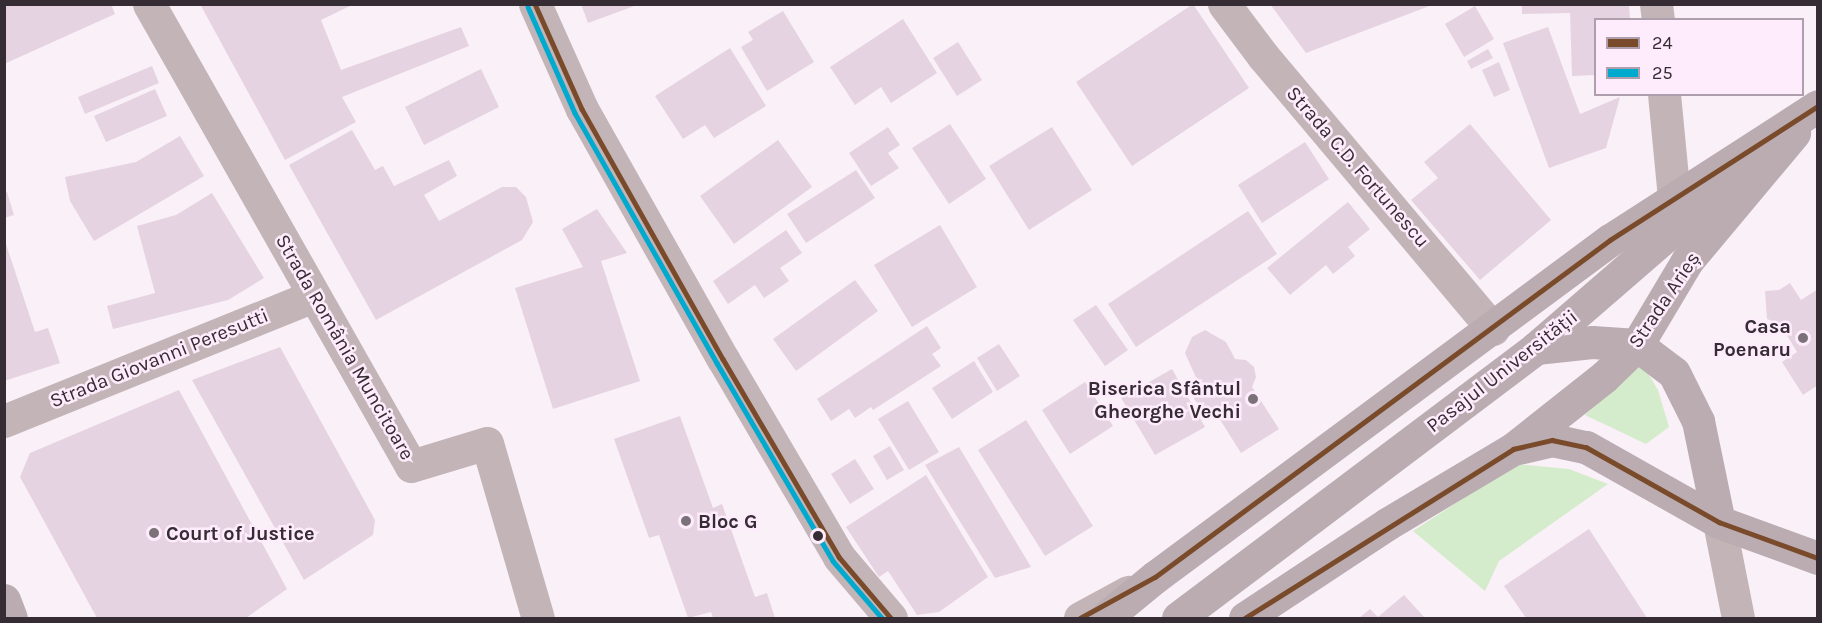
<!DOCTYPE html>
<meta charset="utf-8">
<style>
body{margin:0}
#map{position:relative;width:1822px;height:623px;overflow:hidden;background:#faf0f8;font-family:Karla,sans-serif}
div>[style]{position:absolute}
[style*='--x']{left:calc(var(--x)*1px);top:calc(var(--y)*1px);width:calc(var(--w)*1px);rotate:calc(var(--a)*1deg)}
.green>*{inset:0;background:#d4eccb}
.building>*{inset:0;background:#e6d3e1}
.minor>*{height:33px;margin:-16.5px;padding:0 16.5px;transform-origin:16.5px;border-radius:16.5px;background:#c3b4b7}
.major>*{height:33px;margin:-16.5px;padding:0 16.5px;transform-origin:16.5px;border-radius:16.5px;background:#baacb1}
.bus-1>*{height:4.5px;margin:-2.25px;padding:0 2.25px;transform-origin:2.25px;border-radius:2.25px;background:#7a4b2a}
.bus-2>*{height:4.5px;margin:-2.25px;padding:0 2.25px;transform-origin:2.25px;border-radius:2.25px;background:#00a9ce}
.dots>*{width:16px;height:16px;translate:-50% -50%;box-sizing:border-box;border:3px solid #feecfc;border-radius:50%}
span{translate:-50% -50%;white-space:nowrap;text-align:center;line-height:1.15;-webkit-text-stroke:5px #feecfc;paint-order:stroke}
.street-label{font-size:20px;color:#352c34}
.poi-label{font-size:20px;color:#352c34;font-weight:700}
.right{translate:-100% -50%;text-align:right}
.left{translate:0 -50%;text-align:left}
.frame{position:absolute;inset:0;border:6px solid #352c34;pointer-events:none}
.legend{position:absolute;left:1594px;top:18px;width:210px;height:78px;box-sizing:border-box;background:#feecfc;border:2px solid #ae9fac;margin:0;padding:8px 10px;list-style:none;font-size:18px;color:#352c34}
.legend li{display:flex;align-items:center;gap:12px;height:30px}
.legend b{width:30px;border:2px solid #ae9fac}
</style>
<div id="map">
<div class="green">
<i style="clip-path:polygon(1637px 365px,1646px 370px,1658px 390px,1669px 427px,1646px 444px,1585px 415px)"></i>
<i style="clip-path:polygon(1516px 464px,1569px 469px,1608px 484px,1499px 561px,1485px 591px,1413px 531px)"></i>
</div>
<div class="building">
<i style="clip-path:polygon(111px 4px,115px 14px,4px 64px,4px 5px)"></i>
<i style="clip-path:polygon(200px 4px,354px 4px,321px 20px,341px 70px,461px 27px,469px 46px,342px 97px,356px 122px,285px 160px)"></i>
<i style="clip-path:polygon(581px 4px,637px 4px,637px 5px,588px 23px)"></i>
<i style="clip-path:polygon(1193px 4px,1249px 88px,1132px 166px,1076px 82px)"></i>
<i style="clip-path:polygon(1270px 4px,1432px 4px,1432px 5px,1306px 53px)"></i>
<i style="clip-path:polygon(1522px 4px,1629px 4px,1630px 20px,1596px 20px,1596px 75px,1572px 76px,1570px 13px,1522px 14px)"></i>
<i style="clip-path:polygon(1475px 6px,1494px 39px,1464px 57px,1445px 24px)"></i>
<i style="clip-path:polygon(783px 11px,814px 62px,767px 91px,741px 47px,753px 40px,748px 32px)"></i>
<i style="clip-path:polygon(903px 19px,937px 73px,891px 103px,881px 87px,855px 105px,830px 67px)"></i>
<i style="clip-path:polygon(1548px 27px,1580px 114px,1620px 97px,1606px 148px,1549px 168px,1503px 43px)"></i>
<i style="clip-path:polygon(958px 42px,982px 80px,957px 96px,933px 58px)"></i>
<i style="clip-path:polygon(730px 48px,766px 106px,714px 138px,705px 125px,683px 139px,655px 96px)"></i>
<i style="clip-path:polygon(1488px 49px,1493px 58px,1471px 69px,1467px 61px)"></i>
<i style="clip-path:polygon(1499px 62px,1510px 90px,1494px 97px,1482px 70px)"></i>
<i style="clip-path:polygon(152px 66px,159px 83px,85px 114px,78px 97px)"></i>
<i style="clip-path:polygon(481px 69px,499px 107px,424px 145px,405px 107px)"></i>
<i style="clip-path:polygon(155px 89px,167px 116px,106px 142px,94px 116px)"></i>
<i style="clip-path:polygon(950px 124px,986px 179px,949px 204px,912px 148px)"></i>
<i style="clip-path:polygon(1470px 124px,1551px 220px,1480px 280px,1411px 200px,1438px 178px,1424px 162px)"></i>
<i style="clip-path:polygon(888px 127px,900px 145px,888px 153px,899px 168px,871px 186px,849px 153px)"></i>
<i style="clip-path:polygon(1052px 127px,1092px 190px,1029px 230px,989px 166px)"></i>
<i style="clip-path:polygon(352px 130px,375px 170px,383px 166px,394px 186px,449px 160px,457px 176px,424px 195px,439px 221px,502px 187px,516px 187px,526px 197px,533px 222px,522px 240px,376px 320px,289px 165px)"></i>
<i style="clip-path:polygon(180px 136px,204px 176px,94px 241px,70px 201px,65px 177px,136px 162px)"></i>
<i style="clip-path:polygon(778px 140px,812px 187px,734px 244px,700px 196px)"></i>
<i style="clip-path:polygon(1305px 142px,1329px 179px,1262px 223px,1238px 185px)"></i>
<i style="clip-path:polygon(856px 170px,875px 198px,806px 243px,787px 214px)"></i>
<i style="clip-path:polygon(7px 192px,14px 215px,4px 218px,4px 193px)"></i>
<i style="clip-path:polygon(212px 193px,264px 278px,228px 300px,113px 329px,107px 306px,155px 293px,137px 226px,176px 215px)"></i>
<i style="clip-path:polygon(1348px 202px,1370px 229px,1348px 247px,1355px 256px,1333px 274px,1326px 265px,1290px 295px,1267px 268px)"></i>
<i style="clip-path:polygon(597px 209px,627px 253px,601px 261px,640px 381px,553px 409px,515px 288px,583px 267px,562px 229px)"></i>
<i style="clip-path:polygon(1248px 211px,1277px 254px,1136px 347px,1108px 304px)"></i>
<i style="clip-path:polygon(940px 225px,977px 287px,912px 327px,874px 265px)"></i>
<i style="clip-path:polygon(786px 230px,802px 253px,780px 268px,789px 281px,764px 298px,755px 285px,728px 304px,713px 281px)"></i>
<i style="clip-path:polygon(4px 238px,35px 332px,48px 328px,60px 363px,4px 381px)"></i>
<i style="clip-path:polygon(855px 280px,878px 311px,796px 371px,773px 339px)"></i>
<i style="clip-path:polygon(1790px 283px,1801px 300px,1818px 289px,1818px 385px,1803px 395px,1782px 362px,1797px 352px,1780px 324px,1767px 319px,1765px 291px,1779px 290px)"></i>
<i style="clip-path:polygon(1096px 305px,1128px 350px,1105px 366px,1073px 320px)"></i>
<i style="clip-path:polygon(927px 326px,941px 348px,932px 354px,941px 366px,873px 410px,871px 407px,855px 418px,849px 409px,831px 421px,817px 399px)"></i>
<i style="clip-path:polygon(1205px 330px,1226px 342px,1235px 359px,1246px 360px,1254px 367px,1256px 377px,1252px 387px,1279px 429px,1241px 453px,1214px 410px,1201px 408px,1194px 399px,1198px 382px,1185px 353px,1192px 337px)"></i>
<i style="clip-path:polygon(999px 344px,1020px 376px,997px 391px,977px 358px)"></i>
<i style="clip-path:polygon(280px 347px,375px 520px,373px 535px,304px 580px,192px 380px)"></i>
<i style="clip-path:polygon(974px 361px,993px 392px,952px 419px,932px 388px)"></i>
<i style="clip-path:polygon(1172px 369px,1205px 427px,1155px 455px,1121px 398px)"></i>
<i style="clip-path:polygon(1085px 382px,1113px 426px,1070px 454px,1042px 410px)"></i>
<i style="clip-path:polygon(179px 390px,287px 589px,246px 618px,97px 618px,20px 477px,30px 453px)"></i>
<i style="clip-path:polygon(908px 401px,939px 452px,909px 470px,878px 419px)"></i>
<i style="clip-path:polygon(680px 416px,713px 508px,722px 504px,755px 597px,767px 593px,775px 618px,713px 618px,711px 612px,688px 618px,659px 535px,649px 538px,614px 439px)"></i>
<i style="clip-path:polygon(1026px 420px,1093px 526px,1045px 556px,978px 450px)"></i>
<i style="clip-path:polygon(890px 446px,904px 470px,887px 480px,873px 456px)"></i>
<i style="clip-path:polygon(959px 447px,1031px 567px,995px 578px,925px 465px)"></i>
<i style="clip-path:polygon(855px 459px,874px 489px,850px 504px,831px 474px)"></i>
<i style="clip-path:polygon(926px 475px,988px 577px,939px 612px,917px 615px,888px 571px,879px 577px,846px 527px)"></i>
<i style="clip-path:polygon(1589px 529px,1647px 618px,1526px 618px,1504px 586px)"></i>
<i style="clip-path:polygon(1404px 595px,1425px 618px,1359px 618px,1370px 609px,1378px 617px)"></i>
</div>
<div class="minor">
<i style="--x:149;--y:4;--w:531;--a:60.44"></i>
<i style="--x:411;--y:466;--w:79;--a:-16.8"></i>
<i style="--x:487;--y:443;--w:182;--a:73.8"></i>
<i style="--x:535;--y:4;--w:115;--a:65.9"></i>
<i style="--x:582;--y:109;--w:287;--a:60.6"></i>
<i style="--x:723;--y:359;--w:229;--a:59.6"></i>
<i style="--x:839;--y:557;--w:80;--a:49.6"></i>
<i style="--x:1224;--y:4;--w:65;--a:53.1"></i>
<i style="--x:1263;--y:56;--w:357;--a:49.9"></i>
<i style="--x:1656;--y:4;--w:16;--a:83"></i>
<i style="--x:1664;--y:94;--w:104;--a:84.5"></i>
<i style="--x:4;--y:421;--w:334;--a:-22"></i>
<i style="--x:1719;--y:522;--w:98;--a:78.8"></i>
<i style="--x:1080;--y:618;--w:55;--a:-28.4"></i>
</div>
<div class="major">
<i style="--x:1536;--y:348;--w:56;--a:-6.1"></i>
<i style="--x:1592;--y:342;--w:45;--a:3.8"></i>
<i style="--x:1637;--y:345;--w:46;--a:37.1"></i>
<i style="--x:1674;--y:373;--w:54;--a:63.4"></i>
<i style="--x:1698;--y:421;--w:103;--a:78.3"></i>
<i style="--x:1518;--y:448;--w:35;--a:-13"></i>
<i style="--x:1552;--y:440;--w:35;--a:12"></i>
<i style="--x:1586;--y:447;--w:153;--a:29.4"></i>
<i style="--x:1719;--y:522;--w:105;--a:20"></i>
<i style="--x:4;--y:600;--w:19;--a:69"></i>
<i style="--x:1105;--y:618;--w:65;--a:-39.4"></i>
<i style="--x:1155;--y:577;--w:566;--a:-36.53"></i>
<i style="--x:1610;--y:240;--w:247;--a:-32.8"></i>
<i style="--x:1178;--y:618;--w:448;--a:-37"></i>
<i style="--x:1536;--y:348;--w:245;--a:-40.9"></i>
<i style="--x:1245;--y:618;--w:170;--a:-33.5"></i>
<i style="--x:1387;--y:524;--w:147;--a:-30.8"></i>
<i style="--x:1513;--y:449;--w:116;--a:-38.4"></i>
<i style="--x:1604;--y:377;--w:46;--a:-44.1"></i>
<i style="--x:1637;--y:345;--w:98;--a:-59.2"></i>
<i style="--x:1687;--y:261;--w:167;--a:-50.1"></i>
</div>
<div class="bus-1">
<i style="--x:535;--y:4;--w:115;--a:65.9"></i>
<i style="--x:582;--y:109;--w:287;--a:60.6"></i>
<i style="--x:723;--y:359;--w:229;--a:59.6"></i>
<i style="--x:839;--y:557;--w:80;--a:49.6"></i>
<i style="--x:1080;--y:618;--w:85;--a:-28.7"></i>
<i style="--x:1155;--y:577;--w:566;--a:-36.53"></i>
<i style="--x:1610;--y:240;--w:247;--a:-32.8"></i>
<i style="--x:1245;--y:618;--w:317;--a:-32.2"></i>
<i style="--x:1513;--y:449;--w:40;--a:-13"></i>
<i style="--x:1552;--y:440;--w:35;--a:12"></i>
<i style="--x:1586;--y:447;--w:153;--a:29.4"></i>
<i style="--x:1719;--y:522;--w:105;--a:20"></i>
</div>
<div class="bus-2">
<i style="--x:528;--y:7;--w:116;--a:66.1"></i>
<i style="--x:575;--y:113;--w:288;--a:60.4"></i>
<i style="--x:717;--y:363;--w:229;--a:59.6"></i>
<i style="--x:833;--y:561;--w:75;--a:49.3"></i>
</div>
<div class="dots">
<i style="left:1803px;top:338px;background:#7a7179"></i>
<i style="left:1253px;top:399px;background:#7a7179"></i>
<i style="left:686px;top:521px;background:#7a7179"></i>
<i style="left:154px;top:533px;background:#7a7179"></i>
<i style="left:818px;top:536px;background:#352c34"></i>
</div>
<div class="street-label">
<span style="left:1358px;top:167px;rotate:49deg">Strada C.D. Fortunescu</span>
<span style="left:1664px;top:300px;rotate:-56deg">Strada Arieș</span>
<span style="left:345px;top:347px;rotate:60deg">Strada România Muncitoare</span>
<span style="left:159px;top:358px;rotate:-22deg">Strada Giovanni Peresutti</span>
<span style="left:1502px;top:371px;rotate:-38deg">Pasajul Universității</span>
</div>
<div class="poi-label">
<span class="right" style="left:1791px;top:338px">Casa<br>Poenaru</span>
<span class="right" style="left:1241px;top:400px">Biserica Sfântul<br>Gheorghe Vechi</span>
<span class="left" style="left:698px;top:521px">Bloc G</span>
<span class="left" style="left:166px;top:533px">Court of Justice</span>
</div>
<div class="frame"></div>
<ul class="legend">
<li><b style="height:8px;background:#7a4b2a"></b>24</li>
<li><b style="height:8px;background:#00a9ce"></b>25</li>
</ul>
</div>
